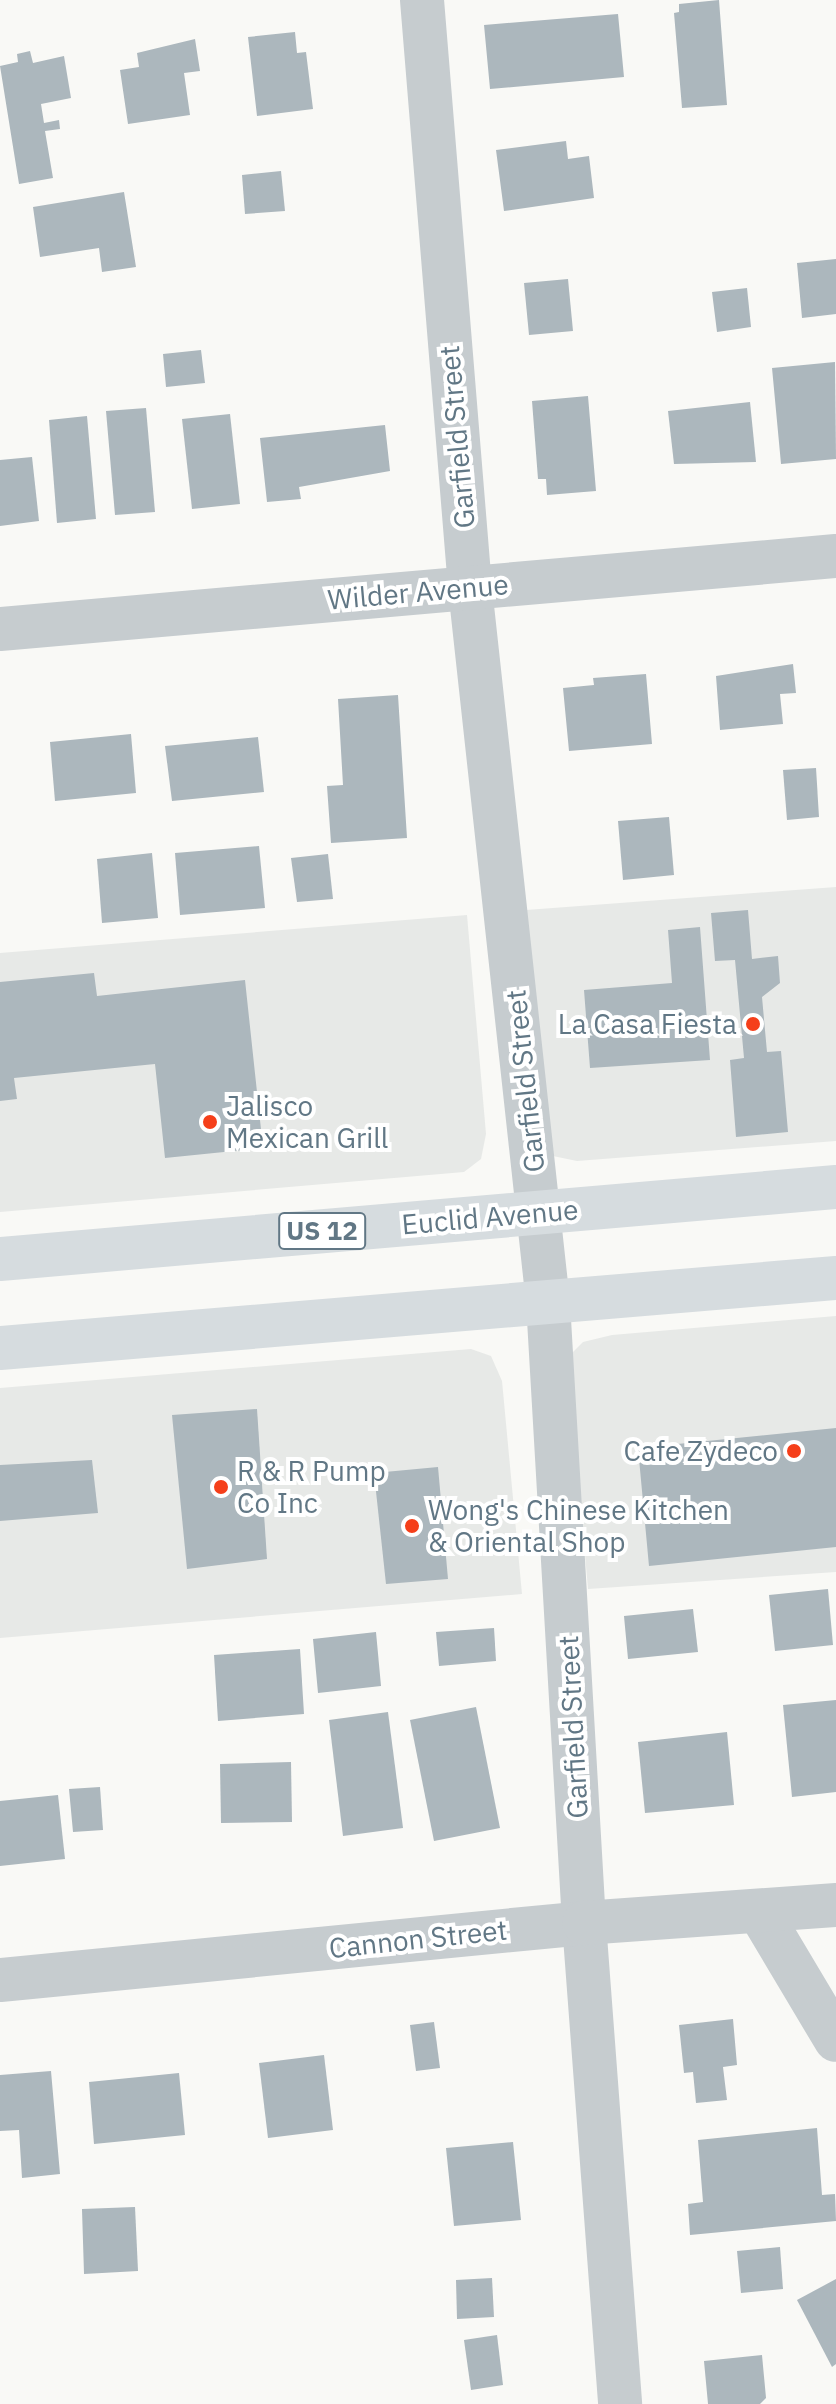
<!DOCTYPE html>
<style>
body{margin:0}
#map{position:relative;width:836px;height:2404px;overflow:hidden;background:#f9f9f6;font-family:"IBM Plex Sans",sans-serif}
div>[style]{position:absolute}
[style*='--x']{left:calc(var(--x)*1px);top:calc(var(--y)*1px);width:calc(var(--w)*1px);rotate:calc(var(--a)*1deg)}
.built>*{inset:0;background:#e7e9e7}
.building>*{inset:0;background:#acb7bd}
.street>*{height:44px;margin:-22px;padding:0 22px;transform-origin:22px;border-radius:22px;background:#c6cccf}
.highway>*{height:44px;margin:-22px;padding:0 22px;transform-origin:22px;border-radius:22px;background:#d6dcdf}
.dots>*{width:22px;height:22px;translate:-50% -50%;box-sizing:border-box;border:4px solid #fff;border-radius:50%}
span{translate:-50% -50%;white-space:nowrap;text-align:center;line-height:1.15;-webkit-text-stroke:8px #fff;paint-order:stroke}
.shield-label span{padding:2px 6px;background:#fff;border:2px solid;border-radius:6px;-webkit-text-stroke-width:0}
.shield-label{font-size:26px;color:#617785;font-weight:700}
.street-label{font-size:28px;color:#617785}
.poi-label{font-size:28px;color:#617785}
.right{translate:-100% -50%;text-align:right}
.left{translate:0 -50%;text-align:left}
</style>
<div id="map">
<div class="built">
<i style="clip-path:polygon(836px 887px,836px 1141px,577px 1161px,548px 1155px,526px 910px)"></i>
<i style="clip-path:polygon(467px 915px,486px 1134px,481px 1159px,464px 1172px,0 1212px,0 953px)"></i>
<i style="clip-path:polygon(836px 1316px,836px 1572px,588px 1589px,568px 1357px,583px 1342px,612px 1335px)"></i>
<i style="clip-path:polygon(471px 1349px,491px 1356px,502px 1381px,522px 1594px,0 1638px,0 1388px)"></i>
</div>
<div class="building">
<i style="clip-path:polygon(719px 0,727px 105px,682px 108px,674px 13px,679px 12px,679px 4px)"></i>
<i style="clip-path:polygon(618px 14px,624px 77px,490px 89px,484px 25px)"></i>
<i style="clip-path:polygon(295px 32px,297px 53px,306px 52px,313px 109px,257px 116px,248px 37px)"></i>
<i style="clip-path:polygon(195px 39px,200px 71px,184px 73px,190px 115px,128px 124px,120px 70px,139px 67px,137px 53px)"></i>
<i style="clip-path:polygon(30px 51px,33px 63px,64px 56px,71px 98px,41px 104px,44px 123px,59px 120px,60px 129px,45px 131px,53px 178px,19px 184px,0 66px,18px 62px,17px 54px)"></i>
<i style="clip-path:polygon(566px 141px,568px 159px,589px 156px,594px 198px,504px 211px,496px 150px)"></i>
<i style="clip-path:polygon(281px 171px,285px 211px,245px 214px,242px 175px)"></i>
<i style="clip-path:polygon(124px 192px,136px 267px,102px 272px,99px 248px,40px 257px,33px 207px)"></i>
<i style="clip-path:polygon(836px 259px,836px 314px,802px 318px,797px 263px)"></i>
<i style="clip-path:polygon(568px 279px,573px 331px,529px 335px,524px 283px)"></i>
<i style="clip-path:polygon(747px 288px,751px 327px,717px 332px,712px 292px)"></i>
<i style="clip-path:polygon(201px 350px,205px 383px,166px 387px,163px 354px)"></i>
<i style="clip-path:polygon(835px 362px,836px 459px,781px 464px,772px 368px)"></i>
<i style="clip-path:polygon(588px 396px,596px 491px,547px 495px,546px 479px,538px 479px,532px 401px)"></i>
<i style="clip-path:polygon(750px 402px,756px 462px,674px 464px,668px 411px)"></i>
<i style="clip-path:polygon(146px 408px,155px 512px,115px 515px,106px 411px)"></i>
<i style="clip-path:polygon(230px 414px,240px 504px,192px 509px,182px 419px)"></i>
<i style="clip-path:polygon(87px 416px,96px 519px,57px 523px,49px 420px)"></i>
<i style="clip-path:polygon(385px 425px,390px 471px,299px 487px,301px 499px,267px 502px,260px 438px)"></i>
<i style="clip-path:polygon(32px 457px,39px 521px,0 526px,0 460px)"></i>
<i style="clip-path:polygon(793px 664px,796px 693px,780px 694px,783px 724px,720px 730px,716px 676px)"></i>
<i style="clip-path:polygon(646px 674px,652px 744px,569px 751px,563px 688px,594px 685px,593px 678px)"></i>
<i style="clip-path:polygon(398px 695px,407px 838px,331px 843px,327px 786px,343px 785px,338px 699px)"></i>
<i style="clip-path:polygon(131px 734px,136px 793px,55px 801px,50px 742px)"></i>
<i style="clip-path:polygon(258px 737px,264px 792px,172px 801px,165px 746px)"></i>
<i style="clip-path:polygon(816px 768px,819px 817px,787px 820px,783px 770px)"></i>
<i style="clip-path:polygon(669px 817px,674px 875px,623px 880px,618px 821px)"></i>
<i style="clip-path:polygon(259px 846px,265px 908px,180px 915px,175px 853px)"></i>
<i style="clip-path:polygon(152px 853px,158px 918px,102px 923px,97px 859px)"></i>
<i style="clip-path:polygon(328px 854px,333px 899px,297px 902px,291px 858px)"></i>
<i style="clip-path:polygon(748px 910px,752px 959px,778px 956px,780px 983px,762px 997px,767px 1052px,781px 1051px,788px 1132px,736px 1137px,730px 1060px,744px 1058px,735px 960px,715px 961px,711px 913px)"></i>
<i style="clip-path:polygon(700px 927px,710px 1060px,590px 1068px,584px 990px,672px 983px,668px 930px)"></i>
<i style="clip-path:polygon(94px 973px,97px 996px,245px 980px,263px 1148px,165px 1158px,155px 1064px,14px 1078px,17px 1099px,0 1101px,0 982px)"></i>
<i style="clip-path:polygon(257px 1409px,267px 1559px,187px 1569px,172px 1415px)"></i>
<i style="clip-path:polygon(836px 1428px,836px 1547px,649px 1566px,638px 1448px)"></i>
<i style="clip-path:polygon(92px 1460px,98px 1513px,0 1521px,0 1465px)"></i>
<i style="clip-path:polygon(438px 1467px,448px 1579px,386px 1584px,374px 1473px)"></i>
<i style="clip-path:polygon(828px 1589px,833px 1645px,775px 1651px,769px 1595px)"></i>
<i style="clip-path:polygon(693px 1609px,698px 1652px,628px 1659px,624px 1616px)"></i>
<i style="clip-path:polygon(494px 1628px,496px 1661px,439px 1666px,436px 1632px)"></i>
<i style="clip-path:polygon(376px 1632px,381px 1686px,318px 1693px,313px 1639px)"></i>
<i style="clip-path:polygon(300px 1649px,304px 1714px,218px 1721px,214px 1655px)"></i>
<i style="clip-path:polygon(836px 1700px,836px 1792px,792px 1797px,783px 1705px)"></i>
<i style="clip-path:polygon(476px 1707px,500px 1828px,434px 1841px,410px 1720px)"></i>
<i style="clip-path:polygon(388px 1712px,403px 1828px,343px 1836px,329px 1720px)"></i>
<i style="clip-path:polygon(727px 1732px,734px 1805px,645px 1813px,638px 1742px)"></i>
<i style="clip-path:polygon(291px 1762px,292px 1822px,221px 1823px,220px 1764px)"></i>
<i style="clip-path:polygon(100px 1787px,103px 1830px,73px 1832px,69px 1789px)"></i>
<i style="clip-path:polygon(58px 1795px,65px 1859px,0 1866px,0 1801px)"></i>
<i style="clip-path:polygon(733px 2019px,737px 2065px,723px 2067px,727px 2100px,696px 2103px,693px 2072px,684px 2073px,679px 2025px)"></i>
<i style="clip-path:polygon(434px 2022px,440px 2068px,416px 2071px,410px 2025px)"></i>
<i style="clip-path:polygon(324px 2055px,333px 2130px,268px 2138px,259px 2063px)"></i>
<i style="clip-path:polygon(51px 2071px,60px 2174px,22px 2178px,19px 2130px,0 2131px,0 2075px)"></i>
<i style="clip-path:polygon(179px 2073px,185px 2135px,94px 2144px,89px 2082px)"></i>
<i style="clip-path:polygon(817px 2128px,822px 2195px,835px 2194px,836px 2221px,690px 2235px,688px 2204px,703px 2202px,698px 2140px)"></i>
<i style="clip-path:polygon(513px 2142px,521px 2220px,454px 2226px,446px 2148px)"></i>
<i style="clip-path:polygon(135px 2207px,138px 2271px,84px 2274px,82px 2209px)"></i>
<i style="clip-path:polygon(780px 2247px,783px 2289px,741px 2293px,737px 2251px)"></i>
<i style="clip-path:polygon(492px 2278px,494px 2317px,457px 2319px,456px 2280px)"></i>
<i style="clip-path:polygon(836px 2279px,836px 2364px,832px 2367px,797px 2300px)"></i>
<i style="clip-path:polygon(497px 2335px,503px 2385px,471px 2390px,464px 2340px)"></i>
<i style="clip-path:polygon(762px 2355px,766px 2398px,760px 2404px,708px 2404px,704px 2361px)"></i>
</div>
<div class="street">
<i style="--x:422;--y:0;--w:590;--a:85.33"></i>
<i style="--x:470;--y:588;--w:718;--a:83.77"></i>
<i style="--x:548;--y:1302;--w:622;--a:86.68"></i>
<i style="--x:584;--y:1923;--w:482;--a:85.7"></i>
<i style="--x:0;--y:629;--w:839;--a:-4.99"></i>
<i style="--x:759;--y:1911;--w:150;--a:59.2"></i>
<i style="--x:0;--y:1980;--w:587;--a:-5.57"></i>
<i style="--x:584;--y:1923;--w:253;--a:-4.1"></i>
</div>
<div class="highway">
<i style="--x:0;--y:1259;--w:839;--a:-4.92"></i>
<i style="--x:0;--y:1348;--w:839;--a:-4.79"></i>
</div>
<div class="dots">
<i style="left:753px;top:1024px;background:#f53f1a"></i>
<i style="left:210px;top:1122px;background:#f53f1a"></i>
<i style="left:794px;top:1451px;background:#f53f1a"></i>
<i style="left:221px;top:1487px;background:#f53f1a"></i>
<i style="left:412px;top:1526px;background:#f53f1a"></i>
</div>
<div class="shield-label">
<span style="left:322px;top:1231px">US 12</span>
</div>
<div class="street-label">
<span style="left:457px;top:437px;rotate:-95deg">Garfield Street</span>
<span style="left:418px;top:592px;rotate:-5deg">Wilder Avenue</span>
<span style="left:525px;top:1081px;rotate:-96deg">Garfield Street</span>
<span style="left:490px;top:1217px;rotate:-5deg">Euclid Avenue</span>
<span style="left:573px;top:1727px;rotate:-93deg">Garfield Street</span>
<span style="left:418px;top:1939px;rotate:-6deg">Cannon Street</span>
</div>
<div class="poi-label">
<span class="right" style="left:737px;top:1024px">La Casa Fiesta</span>
<span class="left" style="left:226px;top:1122px">Jalisco<br>Mexican Grill</span>
<span class="right" style="left:778px;top:1451px">Cafe Zydeco</span>
<span class="left" style="left:237px;top:1487px">R &amp; R Pump<br>Co Inc</span>
<span class="left" style="left:428px;top:1526px">Wong's Chinese Kitchen<br>&amp; Oriental Shop</span>
</div>
</div>
